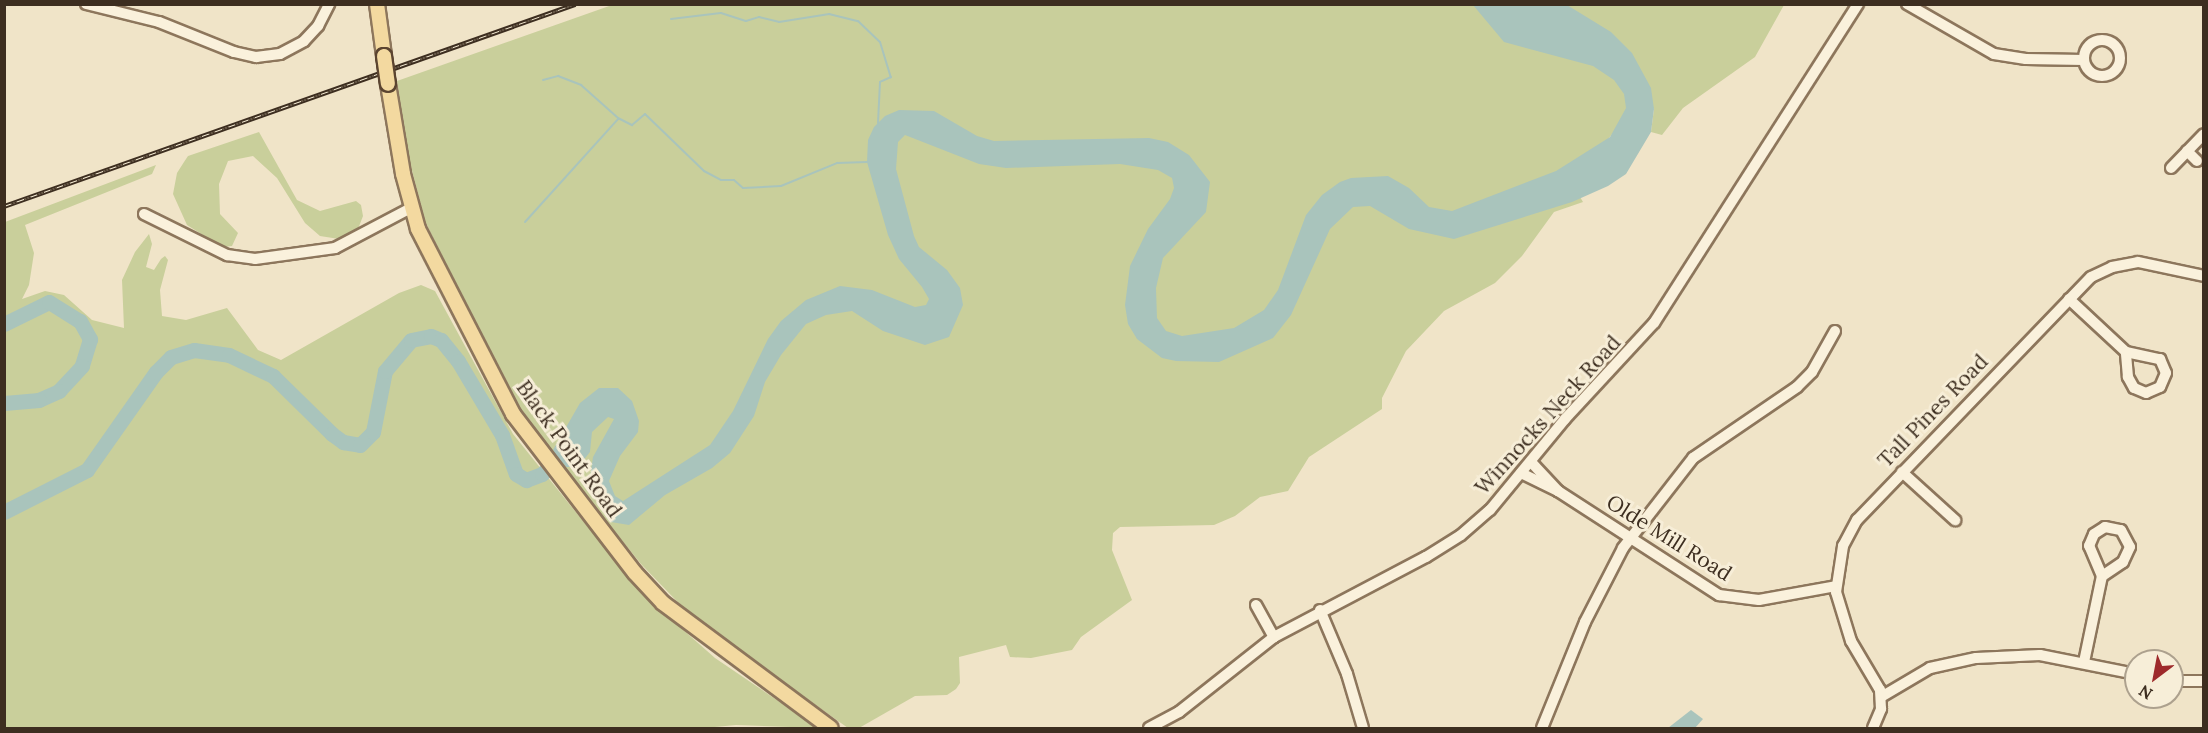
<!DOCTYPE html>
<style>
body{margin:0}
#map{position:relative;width:2208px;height:733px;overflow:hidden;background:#f0e4c8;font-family:Lora,serif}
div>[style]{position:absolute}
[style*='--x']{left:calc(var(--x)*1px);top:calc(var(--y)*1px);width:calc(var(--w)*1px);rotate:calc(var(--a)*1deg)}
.green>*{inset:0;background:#c9cf9b}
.water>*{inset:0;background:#a9c4bc}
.stream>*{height:2px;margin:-1px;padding:0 1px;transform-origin:1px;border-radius:1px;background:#a9c4bc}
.river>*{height:15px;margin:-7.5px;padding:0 7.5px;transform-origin:7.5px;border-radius:7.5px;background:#a9c4bc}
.roads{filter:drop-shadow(2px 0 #8d765c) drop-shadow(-2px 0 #8d765c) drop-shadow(0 2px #8d765c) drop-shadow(0 -2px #8d765c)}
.minor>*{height:10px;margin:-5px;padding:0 5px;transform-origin:5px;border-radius:5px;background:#faf1dc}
.minor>.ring{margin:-5px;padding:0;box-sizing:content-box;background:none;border:10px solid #faf1dc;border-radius:50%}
.major>*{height:14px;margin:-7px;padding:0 7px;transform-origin:7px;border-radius:7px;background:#f3d9a0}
.rail>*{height:4.5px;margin-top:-2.25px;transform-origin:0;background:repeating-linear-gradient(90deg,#f7eed8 0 7px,#3d2e20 0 14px);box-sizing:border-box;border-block:2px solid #3d2e20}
.bridges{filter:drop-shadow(2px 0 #5b4430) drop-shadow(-2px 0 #5b4430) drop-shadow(0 2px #5b4430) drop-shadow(0 -2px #5b4430)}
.major-bridge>*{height:14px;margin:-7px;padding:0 7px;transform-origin:7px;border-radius:7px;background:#f3d9a0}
span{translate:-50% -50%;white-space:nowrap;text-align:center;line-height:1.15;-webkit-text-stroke:6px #f7eed8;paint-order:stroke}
.street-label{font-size:21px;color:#3d2e20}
.frame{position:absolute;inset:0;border:6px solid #3d2e20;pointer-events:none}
.north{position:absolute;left:2124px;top:649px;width:60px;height:60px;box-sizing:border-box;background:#f7eed8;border:2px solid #ada18e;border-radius:50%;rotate:212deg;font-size:16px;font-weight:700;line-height:24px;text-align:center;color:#3d2e20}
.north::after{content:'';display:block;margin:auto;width:21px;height:27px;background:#9e2a2b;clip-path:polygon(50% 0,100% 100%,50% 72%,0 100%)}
</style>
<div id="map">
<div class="green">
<i style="clip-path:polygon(1490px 4px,1621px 82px,1630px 112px,1600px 149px,1564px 170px,1583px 202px,1554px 212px,1522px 256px,1495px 283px,1444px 311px,1406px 351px,1382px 398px,1382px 409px,1309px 457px,1288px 491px,1260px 497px,1235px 516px,1214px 525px,1120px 527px,1113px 533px,1112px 550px,1132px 600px,1081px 637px,1072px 650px,1031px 658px,1010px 657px,1006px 645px,959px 657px,960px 683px,956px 689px,947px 695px,915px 696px,859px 728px,848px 728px,693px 618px,641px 564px,544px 444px,505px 384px,425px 221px,408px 155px,397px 81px,612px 5px)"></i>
<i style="clip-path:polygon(1558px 5px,1784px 5px,1755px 57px,1683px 108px,1662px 135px,1651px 132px,1654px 109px)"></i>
<i style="clip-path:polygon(259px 132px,297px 200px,320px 211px,356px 201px,361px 205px,363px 216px,358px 229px,339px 239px,320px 236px,305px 223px,277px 178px,253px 156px,228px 161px,219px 184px,220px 214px,238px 233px,232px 246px,222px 247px,187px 225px,173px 194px,177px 173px,184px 162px,188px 156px)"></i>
<i style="clip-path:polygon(156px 165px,152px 174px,25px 225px,34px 253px,29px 285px,22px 299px,45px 291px,64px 295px,92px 320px,124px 328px,122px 280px,135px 252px,149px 234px,152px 244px,146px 267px,154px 270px,161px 259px,165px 256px,168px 260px,160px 290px,162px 316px,186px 320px,227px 308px,258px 350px,281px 360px,399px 293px,421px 285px,435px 291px,513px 434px,624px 572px,655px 605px,715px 658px,818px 728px,736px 725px,704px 728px,5px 728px,5px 222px)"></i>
</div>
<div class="water">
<i style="clip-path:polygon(1473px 5px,1567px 5px,1611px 32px,1632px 53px,1651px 88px,1654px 109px,1651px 132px,1626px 174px,1608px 186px,1572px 202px,1454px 239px,1409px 229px,1370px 206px,1353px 207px,1330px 229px,1291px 315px,1273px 338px,1219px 362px,1176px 361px,1162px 358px,1137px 339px,1128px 324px,1125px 305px,1130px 266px,1148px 229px,1170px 199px,1174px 188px,1172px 178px,1158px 170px,1120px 164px,1006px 168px,979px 164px,905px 135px,898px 142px,896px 169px,914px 236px,919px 247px,947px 270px,960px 288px,963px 305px,949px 337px,925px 345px,883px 331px,852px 311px,826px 315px,806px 324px,781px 355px,765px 382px,754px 416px,730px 453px,712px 468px,665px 495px,629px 525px,611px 522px,589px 484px,593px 457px,614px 419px,608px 417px,592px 432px,590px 452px,578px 467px,566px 467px,553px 450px,580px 403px,599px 388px,618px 388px,632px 401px,639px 421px,638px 432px,620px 456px,609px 481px,615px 496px,623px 501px,710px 445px,733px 411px,768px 339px,781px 321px,806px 300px,840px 286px,872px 290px,915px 307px,926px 305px,929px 299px,922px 287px,899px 259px,888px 235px,867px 162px,868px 140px,874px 127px,885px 116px,899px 110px,934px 111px,977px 136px,994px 141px,1149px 138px,1168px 142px,1189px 155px,1210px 182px,1206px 212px,1163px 258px,1156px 288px,1157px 318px,1166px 331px,1182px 336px,1234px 328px,1264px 310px,1278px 290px,1306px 215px,1322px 195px,1340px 182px,1351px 178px,1388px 176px,1409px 188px,1429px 207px,1452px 211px,1556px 171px,1610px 137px,1626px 108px,1624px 94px,1614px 80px,1593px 66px,1504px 42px)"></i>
<i style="clip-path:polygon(1691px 710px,1703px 719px,1695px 728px,1668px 728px)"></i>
</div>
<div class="stream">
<i style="--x:671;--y:19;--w:50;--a:-6.8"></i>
<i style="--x:721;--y:13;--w:26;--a:18"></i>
<i style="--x:746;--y:21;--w:14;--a:-17"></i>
<i style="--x:759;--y:17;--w:21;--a:14"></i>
<i style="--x:779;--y:22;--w:51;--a:-9.1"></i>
<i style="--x:829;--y:14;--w:30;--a:14"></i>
<i style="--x:858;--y:21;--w:30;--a:44"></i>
<i style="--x:880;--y:42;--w:37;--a:73"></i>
<i style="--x:891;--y:77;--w:12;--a:156"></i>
<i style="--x:880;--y:82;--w:41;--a:92.8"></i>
<i style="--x:543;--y:80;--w:16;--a:-15"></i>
<i style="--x:558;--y:76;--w:25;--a:21"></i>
<i style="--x:581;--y:85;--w:50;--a:41.7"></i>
<i style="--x:618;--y:118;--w:16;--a:27"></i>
<i style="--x:632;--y:125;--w:17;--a:-40"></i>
<i style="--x:645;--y:114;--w:82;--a:44"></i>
<i style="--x:704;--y:171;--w:19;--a:28"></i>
<i style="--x:721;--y:180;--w:13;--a:0"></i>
<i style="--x:734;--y:180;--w:12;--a:42"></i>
<i style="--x:743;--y:188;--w:38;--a:-3"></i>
<i style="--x:781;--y:186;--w:61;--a:-22.3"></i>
<i style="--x:837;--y:163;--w:30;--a:-2"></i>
<i style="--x:525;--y:222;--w:139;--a:-47.9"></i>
</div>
<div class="river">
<i style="--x:4;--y:324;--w:50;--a:-26.1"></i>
<i style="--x:49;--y:302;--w:36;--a:32"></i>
<i style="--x:80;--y:321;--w:21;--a:61"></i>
<i style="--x:90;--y:339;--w:28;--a:107"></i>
<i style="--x:82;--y:366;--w:34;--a:133"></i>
<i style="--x:59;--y:391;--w:22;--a:156"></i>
<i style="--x:39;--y:400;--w:35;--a:175"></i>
<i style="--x:4;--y:512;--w:93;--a:-26.8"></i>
<i style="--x:87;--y:470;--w:120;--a:-54.9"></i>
<i style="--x:156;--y:372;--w:21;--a:-45"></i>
<i style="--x:171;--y:357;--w:24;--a:-17"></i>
<i style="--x:194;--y:350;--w:35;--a:8"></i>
<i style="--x:229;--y:355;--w:49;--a:25.5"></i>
<i style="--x:273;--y:376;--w:83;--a:44.5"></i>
<i style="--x:332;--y:434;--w:14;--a:36"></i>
<i style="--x:343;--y:442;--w:17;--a:10"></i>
<i style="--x:360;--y:445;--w:18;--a:-45"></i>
<i style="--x:373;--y:432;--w:62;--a:-78.9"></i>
<i style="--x:385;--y:371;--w:40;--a:-50"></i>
<i style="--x:411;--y:340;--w:20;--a:-11"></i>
<i style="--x:431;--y:336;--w:11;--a:22"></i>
<i style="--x:441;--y:340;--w:27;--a:51"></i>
<i style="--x:458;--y:361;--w:86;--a:59.3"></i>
<i style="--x:502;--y:435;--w:41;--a:70.3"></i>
<i style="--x:516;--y:474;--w:12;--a:31"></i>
<i style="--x:526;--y:480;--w:17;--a:-21"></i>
<i style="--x:542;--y:474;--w:42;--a:-46.9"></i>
</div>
<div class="roads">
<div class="minor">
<i style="--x:86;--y:4;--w:75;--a:13.9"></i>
<i style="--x:159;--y:22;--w:81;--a:21.8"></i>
<i style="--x:234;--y:52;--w:23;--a:13"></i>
<i style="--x:256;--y:57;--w:24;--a:-7"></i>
<i style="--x:280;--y:54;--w:27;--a:-28"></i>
<i style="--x:304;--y:41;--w:21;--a:-47"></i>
<i style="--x:318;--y:26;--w:25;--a:-63"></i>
<i style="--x:1907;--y:4;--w:100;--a:29.9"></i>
<i style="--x:1994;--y:54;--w:32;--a:9"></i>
<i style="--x:2026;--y:59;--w:58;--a:1"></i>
<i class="ring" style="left:2084px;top:40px;width:26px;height:26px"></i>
<i style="--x:2187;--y:151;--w:14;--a:45"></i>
<i style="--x:2171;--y:168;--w:47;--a:-45.9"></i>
<i style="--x:144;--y:214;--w:93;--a:26.3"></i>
<i style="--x:227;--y:255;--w:28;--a:8"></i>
<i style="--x:255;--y:259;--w:81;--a:-7.8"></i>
<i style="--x:335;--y:248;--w:86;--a:-27.8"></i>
<i style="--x:2069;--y:299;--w:78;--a:42.9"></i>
<i style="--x:2126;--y:352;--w:35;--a:12"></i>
<i style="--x:2160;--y:359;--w:15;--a:67"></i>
<i style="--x:2166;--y:373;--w:15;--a:113"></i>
<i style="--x:2160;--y:387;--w:15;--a:157"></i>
<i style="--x:2146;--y:393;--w:13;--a:-157"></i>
<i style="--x:2134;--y:388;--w:13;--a:-119"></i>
<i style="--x:2128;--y:377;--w:25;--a:-95"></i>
<i style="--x:1531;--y:462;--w:40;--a:47"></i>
<i style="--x:1902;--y:472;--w:72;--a:42.2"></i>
<i style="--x:1521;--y:473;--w:41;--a:25.9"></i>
<i style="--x:1558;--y:491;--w:192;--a:32.9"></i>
<i style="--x:1719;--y:595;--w:40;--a:7.1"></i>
<i style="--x:1759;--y:600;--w:78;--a:-10.3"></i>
<i style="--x:2105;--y:527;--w:16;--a:11"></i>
<i style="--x:2121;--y:530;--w:19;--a:62"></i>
<i style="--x:2130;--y:547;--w:17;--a:115"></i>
<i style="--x:2123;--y:562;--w:25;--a:146"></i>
<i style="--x:2102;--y:576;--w:33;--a:-113"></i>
<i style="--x:2089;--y:546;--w:13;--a:-67"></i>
<i style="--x:2094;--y:534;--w:13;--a:-32"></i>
<i style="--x:1256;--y:605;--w:37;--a:61"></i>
<i style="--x:1320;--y:610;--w:69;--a:67.1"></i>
<i style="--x:1347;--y:674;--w:56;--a:73.5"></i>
<i style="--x:2084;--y:662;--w:88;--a:-78.2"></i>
<i style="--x:2172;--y:681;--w:32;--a:0"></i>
<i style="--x:1881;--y:697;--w:57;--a:-30.6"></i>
<i style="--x:1930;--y:668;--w:47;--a:-12.3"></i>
<i style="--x:1976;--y:658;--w:64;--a:-2.7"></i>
<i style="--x:2040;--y:655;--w:98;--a:11.2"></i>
<i style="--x:1149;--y:728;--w:34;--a:-28"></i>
<i style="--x:1179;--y:712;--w:121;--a:-38.3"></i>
<i style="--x:1274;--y:637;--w:172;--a:-27.8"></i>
<i style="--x:1426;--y:557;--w:41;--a:-32.2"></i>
<i style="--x:1461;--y:535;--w:38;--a:-41"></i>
<i style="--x:1490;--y:510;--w:118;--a:-50.5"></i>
<i style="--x:1565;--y:419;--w:131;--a:-47.2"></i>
<i style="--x:1654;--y:323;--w:379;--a:-57.4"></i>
<i style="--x:1542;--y:728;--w:114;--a:-67.9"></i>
<i style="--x:1585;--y:622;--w:83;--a:-62.8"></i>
<i style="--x:1623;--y:548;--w:114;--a:-52.1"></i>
<i style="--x:1693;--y:458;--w:126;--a:-34.3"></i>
<i style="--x:1797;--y:387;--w:21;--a:-45"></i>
<i style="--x:1812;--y:372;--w:47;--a:-60.7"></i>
<i style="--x:1873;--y:728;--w:21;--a:-67"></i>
<i style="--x:1881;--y:709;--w:19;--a:-93"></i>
<i style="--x:1880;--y:690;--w:57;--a:-120.6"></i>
<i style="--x:1851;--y:641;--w:51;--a:-107"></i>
<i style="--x:1836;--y:592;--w:47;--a:-81.3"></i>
<i style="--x:1843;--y:546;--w:30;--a:-62"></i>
<i style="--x:1857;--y:520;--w:337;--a:-46.1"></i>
<i style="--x:2091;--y:277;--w:23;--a:-25"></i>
<i style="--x:2112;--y:267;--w:26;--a:-11"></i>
<i style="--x:2138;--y:262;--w:67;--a:12"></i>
</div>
<div class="major">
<i style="--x:377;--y:4;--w:52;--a:82.3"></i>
<i style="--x:388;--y:84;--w:91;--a:80.5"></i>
<i style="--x:403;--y:174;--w:57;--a:74.7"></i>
<i style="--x:418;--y:229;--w:208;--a:62.8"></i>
<i style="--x:513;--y:414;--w:200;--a:52.5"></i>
<i style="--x:635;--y:573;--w:41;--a:47"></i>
<i style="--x:663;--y:603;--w:209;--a:36.7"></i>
</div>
</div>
<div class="rail">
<i style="--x:4;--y:206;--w:606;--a:-19.48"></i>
</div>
<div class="bridges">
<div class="major-bridge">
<i style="--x:384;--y:56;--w:28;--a:82"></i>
</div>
</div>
<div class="street-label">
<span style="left:1933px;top:411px;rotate:-46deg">Tall Pines Road</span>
<span style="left:1548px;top:415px;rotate:-48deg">Winnocks Neck Road</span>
<span style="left:569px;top:449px;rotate:54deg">Black Point Road</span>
<span style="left:1669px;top:538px;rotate:32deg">Olde Mill Road</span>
</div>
<div class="frame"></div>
<div class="north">N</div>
</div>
